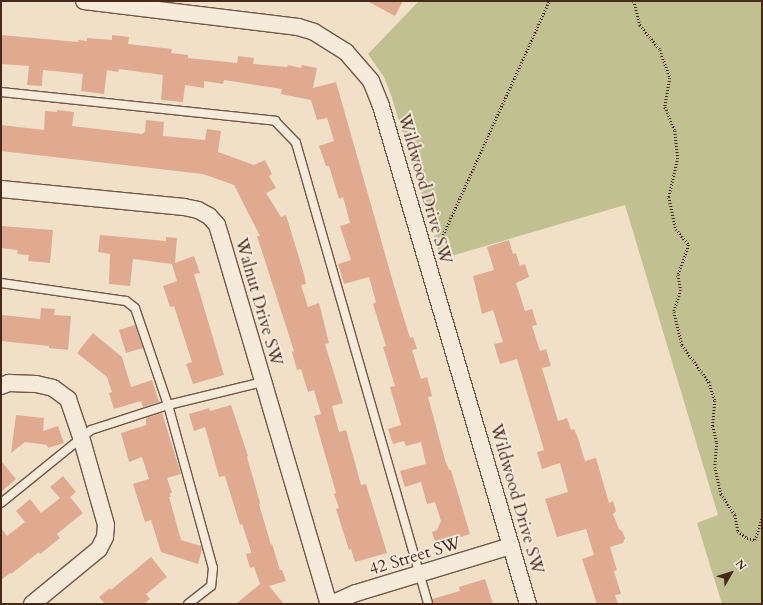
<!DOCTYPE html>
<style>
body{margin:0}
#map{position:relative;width:763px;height:605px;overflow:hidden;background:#f1e0c8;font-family:Cardo,serif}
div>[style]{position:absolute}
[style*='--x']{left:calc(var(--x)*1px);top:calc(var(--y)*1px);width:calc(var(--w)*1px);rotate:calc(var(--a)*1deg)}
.green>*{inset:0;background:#c1c091}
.building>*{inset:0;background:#e0aa90}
.path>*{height:2.5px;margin-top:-1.25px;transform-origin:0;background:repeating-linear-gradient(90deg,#47291c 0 1px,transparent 0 3px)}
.roads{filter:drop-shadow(1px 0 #725747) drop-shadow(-1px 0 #725747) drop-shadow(0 1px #725747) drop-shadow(0 -1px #725747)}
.service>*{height:8px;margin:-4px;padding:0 4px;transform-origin:4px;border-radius:4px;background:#f6ebdb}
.minor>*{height:16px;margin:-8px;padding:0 8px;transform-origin:8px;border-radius:8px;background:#f6ebdb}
span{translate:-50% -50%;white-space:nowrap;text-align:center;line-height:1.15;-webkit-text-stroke:4px #f6ebdb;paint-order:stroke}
.street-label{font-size:17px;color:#47291c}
.frame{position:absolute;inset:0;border:2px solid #47291c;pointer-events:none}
.north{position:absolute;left:711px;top:553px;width:40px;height:40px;-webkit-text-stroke:3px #f6ebdb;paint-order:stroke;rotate:51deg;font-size:11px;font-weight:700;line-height:16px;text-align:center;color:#47291c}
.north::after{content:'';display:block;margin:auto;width:14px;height:18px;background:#47291c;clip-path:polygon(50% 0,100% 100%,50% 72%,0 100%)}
</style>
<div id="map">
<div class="green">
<i style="clip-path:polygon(419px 1px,762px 1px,762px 604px,722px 604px,697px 523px,718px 515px,625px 205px,441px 259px,392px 98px,384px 77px,368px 54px)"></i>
</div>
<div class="building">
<i style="clip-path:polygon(367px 1px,403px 1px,395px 16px)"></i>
<i style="clip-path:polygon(1px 35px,78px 42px,78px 40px,87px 41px,87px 38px,112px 40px,112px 35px,129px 37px,128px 44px,172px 49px,171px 53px,188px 55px,188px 58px,237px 63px,238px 56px,254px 58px,253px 64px,287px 67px,288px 65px,301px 68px,302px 65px,317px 68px,313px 88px,336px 82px,397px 296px,410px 338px,413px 337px,417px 349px,412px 350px,421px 379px,427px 377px,432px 396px,428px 397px,445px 460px,449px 470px,451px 470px,470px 534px,436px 545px,432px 532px,437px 530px,441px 521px,435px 502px,427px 504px,421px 482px,405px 487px,400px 471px,426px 464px,421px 442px,406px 446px,404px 441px,393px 444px,388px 429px,401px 425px,390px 387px,395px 386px,383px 347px,386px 346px,373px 304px,376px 302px,369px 277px,344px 284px,338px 264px,351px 260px,340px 226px,350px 223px,343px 197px,339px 199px,329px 166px,326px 166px,319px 146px,334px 141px,327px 118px,317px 120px,311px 100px,281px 94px,282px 89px,224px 80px,223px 84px,204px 81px,204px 88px,185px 85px,183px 102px,161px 100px,163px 75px,119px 69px,118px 72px,107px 70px,104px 94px,81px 91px,83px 74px,43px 70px,42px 86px,27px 85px,29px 66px,2px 64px)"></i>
<i style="clip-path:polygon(57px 110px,74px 112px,72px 126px,142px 134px,145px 132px,146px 120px,164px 122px,163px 136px,205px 140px,207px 129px,221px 131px,218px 152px,254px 165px,265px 160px,272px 174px,269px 176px,276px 188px,266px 193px,281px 217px,286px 215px,304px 274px,306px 284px,301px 285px,308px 307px,319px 303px,329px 343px,325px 344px,343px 403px,332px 406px,339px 432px,346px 430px,361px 485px,366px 484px,387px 553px,355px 562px,351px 549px,349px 550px,336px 509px,339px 508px,334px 494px,336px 493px,314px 416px,321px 414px,314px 390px,308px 392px,301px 369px,297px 370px,292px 352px,294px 351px,257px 236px,260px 236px,234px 185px,203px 174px,1px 151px,1px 125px,44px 130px,45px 111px,57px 112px)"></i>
<i style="clip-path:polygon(1px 226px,53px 230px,50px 263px,28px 261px,29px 255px,17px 254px,18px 250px,1px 248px)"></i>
<i style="clip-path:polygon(100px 235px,166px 241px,166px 237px,177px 238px,175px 263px,194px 256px,200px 273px,194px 274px,224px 375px,193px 384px,186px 364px,192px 362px,174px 306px,170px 307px,163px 286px,177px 281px,172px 264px,133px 259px,130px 286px,109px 284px,110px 254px,98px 252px)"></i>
<i style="clip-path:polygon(509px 240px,513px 254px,516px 253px,520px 266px,525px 264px,529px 277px,516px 283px,525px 311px,532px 309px,537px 325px,532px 326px,540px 351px,546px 349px,551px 366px,542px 368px,558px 421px,567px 418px,571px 430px,574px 429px,578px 438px,585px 461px,596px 458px,609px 503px,613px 501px,616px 511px,613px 514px,619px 529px,622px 531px,625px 538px,623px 543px,610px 547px,617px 570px,614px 571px,621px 594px,615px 595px,618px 604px,597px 604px,582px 559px,594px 555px,586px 529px,557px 537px,545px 499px,568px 492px,560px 463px,542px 469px,537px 452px,544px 450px,517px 359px,500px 364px,494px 344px,503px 342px,493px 310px,482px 314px,473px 276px,494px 270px,487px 247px)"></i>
<i style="clip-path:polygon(41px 308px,55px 309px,54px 315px,71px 316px,68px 350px,49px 348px,49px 346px,1px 341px,2px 315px,40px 319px)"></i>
<i style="clip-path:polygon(135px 325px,143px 348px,126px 353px,119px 330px)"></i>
<i style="clip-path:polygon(93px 333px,122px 357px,131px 387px,152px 380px,159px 402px,143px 407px,141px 401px,114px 409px,109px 393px,112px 392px,107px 377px,77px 353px)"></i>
<i style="clip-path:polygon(231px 405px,248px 456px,247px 457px,260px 503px,259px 504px,271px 545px,272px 544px,280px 570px,282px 570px,286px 581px,269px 586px,284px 604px,236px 604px,260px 584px,254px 567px,250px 568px,246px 554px,251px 553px,251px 551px,242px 524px,240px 525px,225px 476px,219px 477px,205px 427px,194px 431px,189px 414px,209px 408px,210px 411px)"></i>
<i style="clip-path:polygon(162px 413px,181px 474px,167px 478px,172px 493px,170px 493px,171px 497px,169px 497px,181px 540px,201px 546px,202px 550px,198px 564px,161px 552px,151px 520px,145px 522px,133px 484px,149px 479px,142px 457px,129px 462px,121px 433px,146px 425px,146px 418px)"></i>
<i style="clip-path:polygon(16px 415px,44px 418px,43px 431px,58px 426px,64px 443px,48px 448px,47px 445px,25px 442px,11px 453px)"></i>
<i style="clip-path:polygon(1px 461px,16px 479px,1px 492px)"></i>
<i style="clip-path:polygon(63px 476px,76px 492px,70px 497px,83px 513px,57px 534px,60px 538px,40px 554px,39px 552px,11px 574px,10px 573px,1px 580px,1px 528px,7px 536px,25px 522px,16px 511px,30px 499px,41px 513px,60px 498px,50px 487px)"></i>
<i style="clip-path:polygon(151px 557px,167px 577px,146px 594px,150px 599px,144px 604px,105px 604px,99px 597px,110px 588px,111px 590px)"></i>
<i style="clip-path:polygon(485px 579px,493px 604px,433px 604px,432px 599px,460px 591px,459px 587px)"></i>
</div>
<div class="path">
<i style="--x:634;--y:1;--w:25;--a:76"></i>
<i style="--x:640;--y:25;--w:32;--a:51"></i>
<i style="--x:660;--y:50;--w:30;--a:70"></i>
<i style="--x:670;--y:78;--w:29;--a:100"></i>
<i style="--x:665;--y:107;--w:26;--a:67"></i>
<i style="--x:675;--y:131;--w:27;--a:84"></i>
<i style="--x:678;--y:158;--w:40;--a:103"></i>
<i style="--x:669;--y:197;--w:33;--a:78"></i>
<i style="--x:676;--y:229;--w:21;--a:51"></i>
<i style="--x:689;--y:245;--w:32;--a:110"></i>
<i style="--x:678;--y:275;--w:15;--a:79"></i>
<i style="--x:681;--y:290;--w:23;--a:108"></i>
<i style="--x:674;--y:312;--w:34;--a:76"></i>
<i style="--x:682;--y:345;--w:46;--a:53.9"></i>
<i style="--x:709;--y:382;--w:20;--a:72"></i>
<i style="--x:715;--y:401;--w:25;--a:95"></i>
<i style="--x:713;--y:426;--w:17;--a:77"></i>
<i style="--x:717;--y:443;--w:24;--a:95"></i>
<i style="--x:715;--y:467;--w:28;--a:77"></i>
<i style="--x:721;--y:494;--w:25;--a:56"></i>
<i style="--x:735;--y:515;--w:16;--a:79"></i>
<i style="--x:738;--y:531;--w:11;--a:38"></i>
<i style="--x:747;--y:538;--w:8;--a:14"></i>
<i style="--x:755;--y:540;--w:24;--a:-73"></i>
<i style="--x:438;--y:246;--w:269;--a:-65.6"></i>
</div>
<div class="roads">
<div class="service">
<i style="--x:1;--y:92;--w:276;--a:6"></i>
<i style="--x:275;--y:121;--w:30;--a:46"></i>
<i style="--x:296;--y:143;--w:480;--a:74"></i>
<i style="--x:1;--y:283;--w:126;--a:8.2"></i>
<i style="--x:126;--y:301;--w:11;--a:38"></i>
<i style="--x:135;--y:308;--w:102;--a:71.2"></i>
<i style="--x:168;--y:405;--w:169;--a:74.6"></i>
<i style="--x:213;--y:568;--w:18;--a:96"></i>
<i style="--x:211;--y:586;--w:29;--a:142"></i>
<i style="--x:1;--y:503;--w:116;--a:-39"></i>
<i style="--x:91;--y:430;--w:81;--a:-18"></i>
<i style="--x:168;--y:405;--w:98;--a:-13.6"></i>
</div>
<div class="minor">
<i style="--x:84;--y:1;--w:216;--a:6.9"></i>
<i style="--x:298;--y:27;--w:17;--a:17"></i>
<i style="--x:314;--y:32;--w:38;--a:32"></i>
<i style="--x:346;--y:52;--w:38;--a:49"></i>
<i style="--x:371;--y:81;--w:27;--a:68"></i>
<i style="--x:381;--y:106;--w:519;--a:73.55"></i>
<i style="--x:1;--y:189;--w:184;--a:5.6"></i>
<i style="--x:184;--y:207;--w:14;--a:12"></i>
<i style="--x:198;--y:210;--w:13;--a:29"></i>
<i style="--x:209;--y:216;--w:12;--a:48"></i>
<i style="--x:217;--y:225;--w:14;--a:73"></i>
<i style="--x:221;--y:238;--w:382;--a:73.6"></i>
<i style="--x:1;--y:386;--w:9;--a:-21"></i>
<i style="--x:9;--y:383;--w:27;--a:2"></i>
<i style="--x:36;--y:384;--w:17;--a:13"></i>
<i style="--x:53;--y:388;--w:19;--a:36"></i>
<i style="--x:68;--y:399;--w:40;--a:71.1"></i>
<i style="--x:81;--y:437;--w:91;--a:74.1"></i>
<i style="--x:106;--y:525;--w:12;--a:95"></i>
<i style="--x:105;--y:537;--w:13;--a:117"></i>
<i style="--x:99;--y:549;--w:87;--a:140.6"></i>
<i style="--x:331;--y:604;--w:27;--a:-24"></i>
<i style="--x:356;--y:593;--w:162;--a:-16.9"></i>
</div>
</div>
<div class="street-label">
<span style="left:425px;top:189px;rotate:74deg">Wildwood Drive SW</span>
<span style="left:259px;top:302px;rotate:74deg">Walnut Drive SW</span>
<span style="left:517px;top:499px;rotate:74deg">Wildwood Drive SW</span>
<span style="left:415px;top:556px;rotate:-17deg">42 Street SW</span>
</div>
<div class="frame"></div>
<div class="north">N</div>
</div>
